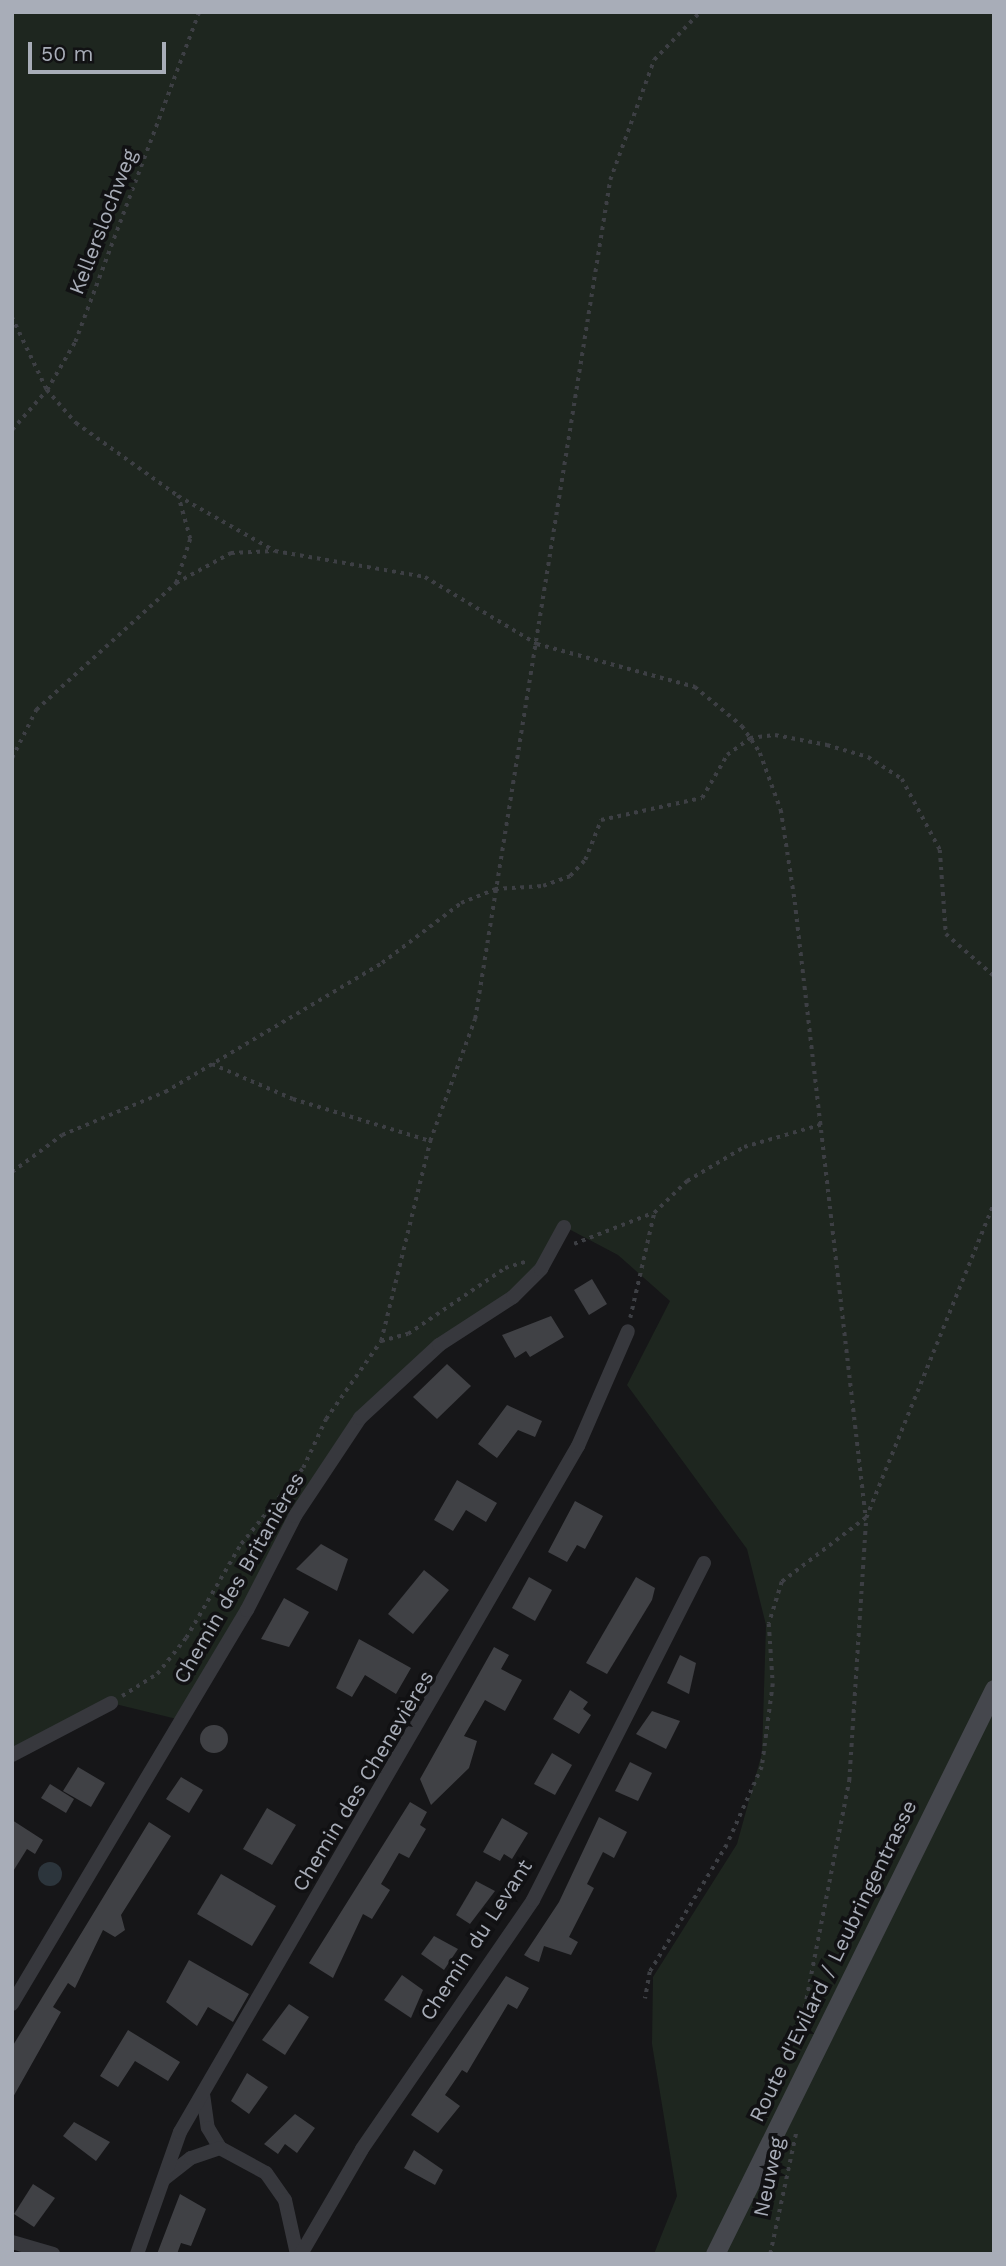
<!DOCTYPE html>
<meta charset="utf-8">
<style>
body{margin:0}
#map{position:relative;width:1006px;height:2266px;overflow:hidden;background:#161618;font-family:"Work Sans",sans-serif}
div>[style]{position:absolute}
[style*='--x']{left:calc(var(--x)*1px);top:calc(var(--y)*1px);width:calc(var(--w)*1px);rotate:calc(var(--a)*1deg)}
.green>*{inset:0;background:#1e261f}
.water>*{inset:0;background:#2c353c}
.round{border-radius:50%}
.building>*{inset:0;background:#404145}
.path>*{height:3.5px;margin-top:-1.75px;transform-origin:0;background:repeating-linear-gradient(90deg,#3d3f44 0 3.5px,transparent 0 8.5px)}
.street>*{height:14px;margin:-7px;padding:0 7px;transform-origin:7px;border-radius:7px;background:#37383d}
.secondary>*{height:19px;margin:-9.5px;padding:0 9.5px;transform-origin:9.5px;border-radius:9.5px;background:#45474d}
span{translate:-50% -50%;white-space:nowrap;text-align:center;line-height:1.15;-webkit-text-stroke:7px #111113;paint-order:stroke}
.street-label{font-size:21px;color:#a8adb8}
.frame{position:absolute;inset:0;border:14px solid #a8adb8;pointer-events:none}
.scale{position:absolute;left:28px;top:42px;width:138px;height:32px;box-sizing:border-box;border:4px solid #a8adb8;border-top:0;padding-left:9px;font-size:21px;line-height:24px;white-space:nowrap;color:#a8adb8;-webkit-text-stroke:5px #111113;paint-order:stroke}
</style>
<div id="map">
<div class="green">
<i style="clip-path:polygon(12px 12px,994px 12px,994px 2254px,654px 2254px,677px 2196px,652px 2044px,653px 1977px,737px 1844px,762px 1753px,766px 1625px,747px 1549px,627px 1385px,670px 1301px,618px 1255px,565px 1227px,541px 1269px,439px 1345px,360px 1418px,181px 1720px,111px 1703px,12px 1755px)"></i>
</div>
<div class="water">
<i class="round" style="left:38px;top:1862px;width:24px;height:24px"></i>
</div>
<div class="building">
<i style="clip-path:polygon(592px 1279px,607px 1304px,589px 1315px,574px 1290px)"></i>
<i style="clip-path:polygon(551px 1316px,564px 1337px,530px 1357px,526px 1351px,515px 1358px,502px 1335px)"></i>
<i style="clip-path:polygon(447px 1364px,471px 1386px,437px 1419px,413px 1397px)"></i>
<i style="clip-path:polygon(507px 1405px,542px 1421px,535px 1437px,518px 1430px,497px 1458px,478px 1444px)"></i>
<i style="clip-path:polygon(457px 1480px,497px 1503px,486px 1522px,466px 1510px,453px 1531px,434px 1520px)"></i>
<i style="clip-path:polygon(575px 1501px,603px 1516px,585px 1549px,577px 1545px,567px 1562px,548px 1552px)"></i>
<i style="clip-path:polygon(321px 1544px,348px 1559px,337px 1591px,296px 1569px)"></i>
<i style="clip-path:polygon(424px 1570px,449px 1590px,413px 1634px,388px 1614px)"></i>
<i style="clip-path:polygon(529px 1577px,552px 1590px,535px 1621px,512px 1608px)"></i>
<i style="clip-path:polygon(636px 1577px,655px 1588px,652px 1600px,607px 1674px,586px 1663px)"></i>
<i style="clip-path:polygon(284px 1598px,309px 1612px,289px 1647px,261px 1639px)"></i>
<i style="clip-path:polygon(359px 1639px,411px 1668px,396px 1694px,365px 1675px,352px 1697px,336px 1688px)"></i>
<i style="clip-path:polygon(494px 1647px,509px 1655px,501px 1669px,522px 1680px,505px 1711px,485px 1700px,464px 1736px,477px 1741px,469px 1768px,431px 1805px,420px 1779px)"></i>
<i style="clip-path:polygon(680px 1655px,696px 1663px,689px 1694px,667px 1683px)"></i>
<i style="clip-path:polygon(570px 1690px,588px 1702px,583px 1709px,591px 1715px,579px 1734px,553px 1719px)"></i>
<i style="clip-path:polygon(652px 1711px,680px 1721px,666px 1749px,636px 1734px)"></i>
<i class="round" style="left:200px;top:1725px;width:28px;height:28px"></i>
<i style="clip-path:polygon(552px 1753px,572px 1765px,555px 1795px,534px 1784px)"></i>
<i style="clip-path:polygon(630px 1762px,652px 1773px,638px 1801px,615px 1791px)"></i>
<i style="clip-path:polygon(78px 1767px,105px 1783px,91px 1807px,63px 1791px)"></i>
<i style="clip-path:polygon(181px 1777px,203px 1790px,189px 1813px,166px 1799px)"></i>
<i style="clip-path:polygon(50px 1784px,74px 1799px,66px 1813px,41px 1798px)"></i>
<i style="clip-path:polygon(410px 1802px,427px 1812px,420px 1825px,426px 1829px,409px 1858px,399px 1853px,381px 1884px,390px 1890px,372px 1919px,363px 1914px,333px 1978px,309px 1963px)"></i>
<i style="clip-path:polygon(267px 1808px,296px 1825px,272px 1865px,243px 1849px)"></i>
<i style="clip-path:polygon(599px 1817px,627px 1832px,614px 1858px,603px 1852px,587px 1884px,594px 1888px,569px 1937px,578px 1942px,571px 1955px,544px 1946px,539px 1962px,531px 1959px,524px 1955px,559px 1902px)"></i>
<i style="clip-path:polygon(502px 1818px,528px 1833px,512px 1859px,504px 1854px,500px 1861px,483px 1852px)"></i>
<i style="clip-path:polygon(12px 1820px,43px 1840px,35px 1854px,27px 1849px,12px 1873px)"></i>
<i style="clip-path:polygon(149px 1822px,171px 1836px,121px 1915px,125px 1930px,115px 1937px,103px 1930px,75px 1988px,68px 1983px,53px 2007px,61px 2012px,12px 2099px,12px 2047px)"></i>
<i style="clip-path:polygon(221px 1874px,276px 1906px,252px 1946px,197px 1914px)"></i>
<i style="clip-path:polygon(476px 1881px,495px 1891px,470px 1924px,456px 1915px)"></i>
<i style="clip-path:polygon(434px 1936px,458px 1949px,444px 1970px,421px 1954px)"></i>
<i style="clip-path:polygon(189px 1960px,249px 1994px,233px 2022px,208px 2007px,197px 2026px,166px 2002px)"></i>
<i style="clip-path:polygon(402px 1975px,423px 1990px,411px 2018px,384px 2000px)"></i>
<i style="clip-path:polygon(506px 1976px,529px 1988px,517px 2009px,508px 2004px,467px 2073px,462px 2070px,445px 2095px,460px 2106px,438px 2133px,411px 2115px)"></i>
<i style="clip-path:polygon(289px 2004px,309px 2017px,285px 2055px,262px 2040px)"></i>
<i style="clip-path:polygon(128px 2030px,180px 2062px,168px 2081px,135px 2061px,118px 2087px,100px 2076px)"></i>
<i style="clip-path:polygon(247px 2073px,268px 2087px,249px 2114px,231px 2101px)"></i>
<i style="clip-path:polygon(295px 2114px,315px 2128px,297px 2153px,285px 2144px,278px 2154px,264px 2144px)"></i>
<i style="clip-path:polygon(74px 2122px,110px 2142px,96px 2161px,63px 2136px)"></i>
<i style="clip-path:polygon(414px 2150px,443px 2170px,435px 2185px,404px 2168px)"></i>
<i style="clip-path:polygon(33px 2184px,55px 2198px,34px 2227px,14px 2214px)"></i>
<i style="clip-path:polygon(180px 2194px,206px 2209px,191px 2246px,181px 2243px,177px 2254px,157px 2254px)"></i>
</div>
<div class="path">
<i style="--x:12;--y:317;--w:81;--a:64.4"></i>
<i style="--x:47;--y:390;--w:44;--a:48.7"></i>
<i style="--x:76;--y:423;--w:125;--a:35.6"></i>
<i style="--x:178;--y:496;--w:112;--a:29.6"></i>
<i style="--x:275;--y:551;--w:152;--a:9.8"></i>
<i style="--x:425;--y:577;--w:131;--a:30.9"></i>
<i style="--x:537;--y:644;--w:164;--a:15.2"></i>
<i style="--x:695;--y:687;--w:61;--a:39.7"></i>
<i style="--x:742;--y:726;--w:32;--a:56"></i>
<i style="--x:760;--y:753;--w:61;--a:69.8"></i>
<i style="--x:781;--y:810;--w:93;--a:81.3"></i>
<i style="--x:795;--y:902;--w:620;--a:83.43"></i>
<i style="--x:866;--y:1518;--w:106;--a:142.7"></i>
<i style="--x:782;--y:1582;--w:44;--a:107.2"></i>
<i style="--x:769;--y:1624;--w:60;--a:86.2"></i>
<i style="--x:773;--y:1684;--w:84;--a:97.5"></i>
<i style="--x:762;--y:1767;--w:85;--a:114.2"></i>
<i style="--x:727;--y:1845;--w:149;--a:121.2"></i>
<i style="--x:650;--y:1972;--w:27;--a:100"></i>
<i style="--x:12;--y:430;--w:53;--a:-48.8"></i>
<i style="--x:47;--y:390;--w:56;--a:-59.7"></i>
<i style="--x:75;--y:342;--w:353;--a:-69.4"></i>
<i style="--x:176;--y:583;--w:63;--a:-28.6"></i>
<i style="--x:231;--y:553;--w:42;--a:-2.7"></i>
<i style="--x:12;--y:758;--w:54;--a:-63.4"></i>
<i style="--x:36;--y:710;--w:189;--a:-42.2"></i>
<i style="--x:176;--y:583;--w:46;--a:-72.3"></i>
<i style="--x:190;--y:539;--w:45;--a:-105.6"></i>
<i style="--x:212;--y:1064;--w:88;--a:23.4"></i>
<i style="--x:293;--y:1099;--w:143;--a:17"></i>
<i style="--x:12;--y:1172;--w:62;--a:-36.5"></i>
<i style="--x:62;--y:1135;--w:112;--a:-22.7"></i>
<i style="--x:165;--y:1092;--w:252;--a:-30.7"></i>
<i style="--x:382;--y:963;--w:99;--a:-37.2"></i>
<i style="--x:461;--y:903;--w:37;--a:-22"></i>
<i style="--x:495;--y:889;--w:48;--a:-3.6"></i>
<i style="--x:543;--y:886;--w:29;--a:-20"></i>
<i style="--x:570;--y:876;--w:22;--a:-47"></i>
<i style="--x:585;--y:860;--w:43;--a:-68.2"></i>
<i style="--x:601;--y:820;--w:103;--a:-12.3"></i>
<i style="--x:702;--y:798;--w:50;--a:-59.8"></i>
<i style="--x:727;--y:755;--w:29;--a:-36"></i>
<i style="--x:750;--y:738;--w:25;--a:-7"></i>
<i style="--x:775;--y:735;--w:53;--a:10.9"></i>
<i style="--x:827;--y:745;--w:43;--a:16.3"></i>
<i style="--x:868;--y:757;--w:40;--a:32.9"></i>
<i style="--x:902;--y:779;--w:81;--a:61.8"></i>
<i style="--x:940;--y:850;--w:84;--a:85.9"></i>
<i style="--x:946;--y:934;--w:64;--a:41.2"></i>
<i style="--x:574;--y:1244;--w:85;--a:-21.4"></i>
<i style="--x:630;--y:1318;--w:108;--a:-77.1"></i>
<i style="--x:654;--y:1213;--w:46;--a:-44.1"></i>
<i style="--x:687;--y:1181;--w:66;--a:-30.8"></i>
<i style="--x:744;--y:1147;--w:82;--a:-16.2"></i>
<i style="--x:381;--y:1341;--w:28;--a:-15"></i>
<i style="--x:408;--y:1334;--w:117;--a:-34.2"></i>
<i style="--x:505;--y:1268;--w:21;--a:-17"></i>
<i style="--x:122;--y:1696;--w:41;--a:-32.2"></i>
<i style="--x:157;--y:1674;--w:46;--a:-51.1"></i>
<i style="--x:186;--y:1638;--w:109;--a:-59.7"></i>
<i style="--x:241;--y:1544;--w:98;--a:-50.8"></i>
<i style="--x:303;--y:1468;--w:54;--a:-64.9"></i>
<i style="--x:326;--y:1419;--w:95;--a:-54.8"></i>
<i style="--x:381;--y:1341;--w:206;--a:-76.2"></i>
<i style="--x:430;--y:1141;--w:130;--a:-69.8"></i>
<i style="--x:475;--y:1019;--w:850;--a:-80.86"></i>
<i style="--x:610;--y:180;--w:128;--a:-69.9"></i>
<i style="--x:654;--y:60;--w:66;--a:-46.2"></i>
<i style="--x:798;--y:2041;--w:265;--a:-78.9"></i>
<i style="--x:849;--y:1781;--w:264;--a:-86.3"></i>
<i style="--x:866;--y:1518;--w:341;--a:-67.9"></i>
<i style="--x:770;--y:2254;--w:124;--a:-77.9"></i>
</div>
<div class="street">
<i style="--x:12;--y:1755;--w:112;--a:-27.7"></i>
<i style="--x:12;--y:2004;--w:459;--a:-59.2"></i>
<i style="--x:247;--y:1610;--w:106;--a:-62.9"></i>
<i style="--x:295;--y:1516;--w:118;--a:-56.4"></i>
<i style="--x:360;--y:1418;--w:108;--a:-42.7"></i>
<i style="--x:439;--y:1345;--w:88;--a:-33"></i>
<i style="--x:513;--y:1297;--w:40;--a:-45"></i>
<i style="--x:541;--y:1269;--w:48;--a:-61.3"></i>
<i style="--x:203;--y:2094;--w:34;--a:82"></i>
<i style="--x:208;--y:2128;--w:23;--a:59"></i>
<i style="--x:220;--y:2148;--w:52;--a:28.5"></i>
<i style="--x:266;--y:2173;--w:33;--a:55"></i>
<i style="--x:285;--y:2200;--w:55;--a:77.5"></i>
<i style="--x:164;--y:2179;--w:34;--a:-38"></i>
<i style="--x:191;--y:2158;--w:31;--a:-19"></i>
<i style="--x:12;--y:2242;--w:43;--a:16.3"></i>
<i style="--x:137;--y:2254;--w:129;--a:-70.6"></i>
<i style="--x:180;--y:2132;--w:793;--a:-59.88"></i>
<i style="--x:578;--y:1446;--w:125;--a:-66.5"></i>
<i style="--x:301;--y:2254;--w:121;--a:-59.8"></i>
<i style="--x:362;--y:2149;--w:302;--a:-55.5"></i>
<i style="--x:533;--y:1900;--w:378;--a:-63.1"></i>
</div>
<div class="secondary">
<i style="--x:715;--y:2254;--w:630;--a:-63.72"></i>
</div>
<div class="street-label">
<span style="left:103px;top:222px;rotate:-69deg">Kellerslochweg</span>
<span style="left:239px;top:1578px;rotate:-60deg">Chemin des Britanières</span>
<span style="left:363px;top:1781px;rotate:-59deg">Chemin des Chenevières</span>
<span style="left:476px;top:1940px;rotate:-57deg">Chemin du Levant</span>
<span style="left:833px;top:1961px;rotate:-64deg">Route d'Evilard / Leubringentrasse</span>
<span style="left:769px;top:2177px;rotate:-78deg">Neuweg</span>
</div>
<div class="frame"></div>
<div class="scale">50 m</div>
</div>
